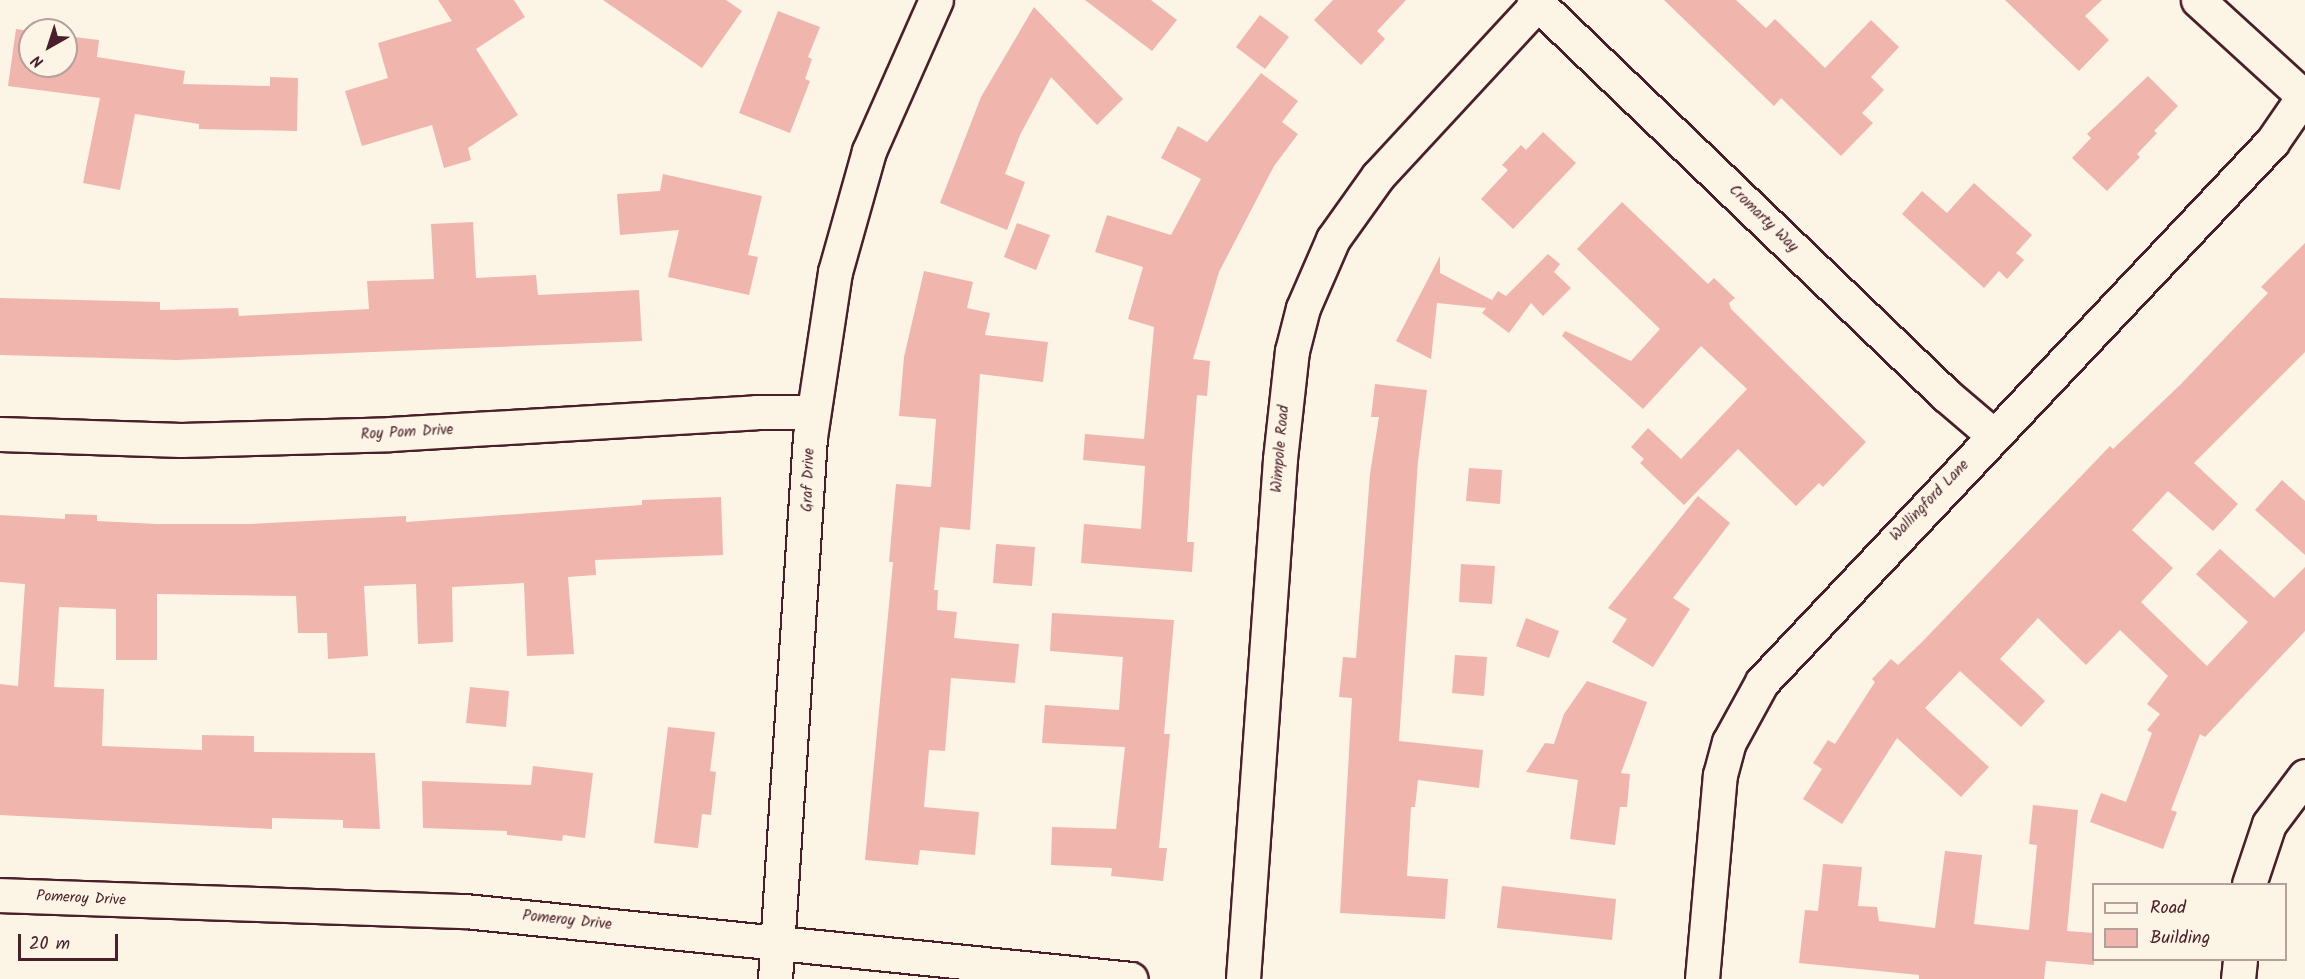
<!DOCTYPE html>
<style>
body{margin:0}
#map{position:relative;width:2305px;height:979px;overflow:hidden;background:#fcf5e5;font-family:Kalam,sans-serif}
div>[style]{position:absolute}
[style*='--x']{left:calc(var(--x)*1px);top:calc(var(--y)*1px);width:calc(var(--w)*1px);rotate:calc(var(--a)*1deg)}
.building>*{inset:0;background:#f0b5ad}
.roads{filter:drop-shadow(2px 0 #4a1f2b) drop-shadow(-2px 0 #4a1f2b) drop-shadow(0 2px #4a1f2b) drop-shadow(0 -2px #4a1f2b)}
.street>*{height:33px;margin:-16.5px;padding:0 16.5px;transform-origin:16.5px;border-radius:16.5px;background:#fcf5e5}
span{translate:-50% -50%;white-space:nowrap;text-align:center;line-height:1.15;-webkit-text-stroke:5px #fcf5e5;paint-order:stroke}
.street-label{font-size:15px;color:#4a1f2b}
.legend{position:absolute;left:2092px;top:883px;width:195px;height:78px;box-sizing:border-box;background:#fcf5e5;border:2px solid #b59f9b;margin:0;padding:8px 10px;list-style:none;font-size:18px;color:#4a1f2b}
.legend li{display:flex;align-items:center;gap:12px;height:30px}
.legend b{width:30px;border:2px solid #b59f9b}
.north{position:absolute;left:18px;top:18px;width:60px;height:60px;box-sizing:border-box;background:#fcf5e5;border:2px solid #b59f9b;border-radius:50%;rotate:219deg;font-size:16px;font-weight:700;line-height:24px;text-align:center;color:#4a1f2b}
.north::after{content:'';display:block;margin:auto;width:21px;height:27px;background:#4a1f2b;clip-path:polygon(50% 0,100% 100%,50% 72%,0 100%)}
.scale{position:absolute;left:18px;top:934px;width:100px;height:27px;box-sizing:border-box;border:3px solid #4a1f2b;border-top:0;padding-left:8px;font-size:18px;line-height:21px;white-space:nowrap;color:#4a1f2b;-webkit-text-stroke:4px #fcf5e5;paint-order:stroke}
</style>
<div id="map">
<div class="building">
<i style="clip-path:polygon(438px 0,514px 0,525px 17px,476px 49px,518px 115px,468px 148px,471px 160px,444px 168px,432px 125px,362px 146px,345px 91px,388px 78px,378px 43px,452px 21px)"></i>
<i style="clip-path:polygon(603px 0,726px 0,742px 11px,702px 68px)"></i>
<i style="clip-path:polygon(1085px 0,1151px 0,1177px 20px,1152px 51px)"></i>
<i style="clip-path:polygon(1333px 0,1406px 0,1377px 31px,1385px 39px,1361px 65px,1314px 20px)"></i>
<i style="clip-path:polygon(1664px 0,1736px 0,1766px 28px,1775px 19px,1825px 68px,1871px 20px,1899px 47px,1871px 77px,1884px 90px,1862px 113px,1873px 123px,1841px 156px,1781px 98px,1774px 106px)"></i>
<i style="clip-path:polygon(2005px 0,2102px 0,2085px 16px,2109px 40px,2079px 71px)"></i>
<i style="clip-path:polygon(1034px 7px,1123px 99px,1097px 125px,1051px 77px,1020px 135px,1005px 174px,1025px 182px,1007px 230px,940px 203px,981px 97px)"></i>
<i style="clip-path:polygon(778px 11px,820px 27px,808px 57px,812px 59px,805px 79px,810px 81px,790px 133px,739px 113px)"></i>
<i style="clip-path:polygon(1260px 15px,1289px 37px,1265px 69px,1236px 47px)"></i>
<i style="clip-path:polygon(16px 29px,30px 31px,30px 66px,66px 66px,66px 36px,99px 40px,97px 57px,185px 71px,183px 84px,270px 86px,270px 77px,298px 78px,297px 131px,199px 129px,199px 124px,135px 114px,120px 190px,83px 183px,100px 98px,8px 86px)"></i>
<i style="clip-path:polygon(1261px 73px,1298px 101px,1282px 122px,1298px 134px,1274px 166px,1219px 272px,1193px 359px,1210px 361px,1207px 396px,1197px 395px,1192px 458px,1187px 542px,1194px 542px,1192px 572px,1081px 563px,1084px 524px,1141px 529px,1145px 466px,1083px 460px,1085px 434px,1144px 439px,1154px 327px,1128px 319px,1143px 267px,1095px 252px,1107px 215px,1171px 235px,1201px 179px,1161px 158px,1178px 126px,1207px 142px)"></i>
<i style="clip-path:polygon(2148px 76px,2178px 106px,2154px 131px,2157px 133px,2137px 154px,2140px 157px,2107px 191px,2072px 158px,2091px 138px,2087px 134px)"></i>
<i style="clip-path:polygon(1543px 132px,1576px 163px,1513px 229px,1481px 199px,1508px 170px,1502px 165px,1521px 145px,1526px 150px)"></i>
<i style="clip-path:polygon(663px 174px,762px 196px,748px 255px,758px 257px,749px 295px,668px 277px,679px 230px,620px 235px,617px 194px,660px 191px)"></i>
<i style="clip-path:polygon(1974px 183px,2032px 235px,2016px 253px,2024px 260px,2007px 279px,1999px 271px,1984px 288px,1902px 214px,1922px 191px,1947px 213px)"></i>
<i style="clip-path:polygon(1622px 202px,1708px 284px,1714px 278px,1735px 298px,1729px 303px,1731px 309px,1866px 442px,1823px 487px,1819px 483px,1796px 506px,1738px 449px,1684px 505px,1640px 463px,1644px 459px,1631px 447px,1648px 428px,1681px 459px,1747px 389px,1701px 346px,1643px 409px,1562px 336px,1565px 331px,1631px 361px,1660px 329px,1577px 249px)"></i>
<i style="clip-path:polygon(473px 222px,476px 278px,536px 275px,538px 295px,639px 290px,642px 341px,177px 360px,0 355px,0 298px,160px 302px,160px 310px,238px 308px,239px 316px,369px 309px,367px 281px,434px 279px,431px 224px)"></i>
<i style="clip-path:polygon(1017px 223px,1050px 235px,1036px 270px,1004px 257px)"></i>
<i style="clip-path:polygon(2305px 243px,2305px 352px,2194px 463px,2238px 504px,2213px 531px,2168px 491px,2132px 530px,2173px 568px,2141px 602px,2207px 666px,2248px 622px,2196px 574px,2220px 549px,2274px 598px,2305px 567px,2305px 631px,2205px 737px,2200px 734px,2171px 810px,2177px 812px,2163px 849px,2090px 822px,2101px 793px,2126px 802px,2152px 733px,2147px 730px,2160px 714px,2147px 704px,2168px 676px,2120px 630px,2086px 665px,2038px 618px,2000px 659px,2045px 701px,2021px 727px,1960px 671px,1925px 708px,1989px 767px,1961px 797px,1897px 738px,1842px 824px,1803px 799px,1822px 769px,1813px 763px,1828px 740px,1835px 744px,1875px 682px,1872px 679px,1891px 659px,1898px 665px,1922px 642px,2110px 446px,2113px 449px,2181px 384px,2268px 293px,2261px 287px)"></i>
<i style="clip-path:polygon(1548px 254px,1560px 264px,1554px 272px,1571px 288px,1543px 316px,1531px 303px,1509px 333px,1482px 313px,1486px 308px,1437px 303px,1431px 359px,1396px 341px,1440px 256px,1440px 273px,1492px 300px,1498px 291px,1506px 296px)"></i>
<i style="clip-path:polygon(924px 271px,973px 282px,967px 308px,990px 313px,985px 335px,1048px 342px,1043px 382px,980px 374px,970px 530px,940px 527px,934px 590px,938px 590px,937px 610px,957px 612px,954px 638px,1019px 644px,1015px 683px,951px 678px,945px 751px,929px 750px,924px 807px,979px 812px,975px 855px,920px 850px,918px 865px,865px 860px,893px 562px,889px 562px,896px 484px,931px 487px,936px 419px,899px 416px,904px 357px)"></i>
<i style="clip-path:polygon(1375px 384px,1427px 390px,1418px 461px,1399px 741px,1483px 750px,1479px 788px,1418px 780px,1415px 807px,1411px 807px,1407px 876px,1448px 879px,1445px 919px,1340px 913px,1352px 698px,1339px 697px,1343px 657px,1356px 658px,1370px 474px,1379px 417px,1371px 417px)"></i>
<i style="clip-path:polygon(1469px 468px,1502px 470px,1500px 504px,1466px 501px)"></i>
<i style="clip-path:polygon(2282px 480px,2305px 501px,2305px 555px,2255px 510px)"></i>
<i style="clip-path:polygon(1698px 496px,1730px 523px,1673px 598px,1690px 609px,1653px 667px,1612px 642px,1627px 619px,1608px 608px)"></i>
<i style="clip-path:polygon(721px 497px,723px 555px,595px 560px,596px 575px,568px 577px,574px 654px,527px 656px,524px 583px,452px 587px,453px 642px,418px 644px,416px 584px,364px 586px,368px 656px,328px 659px,327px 633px,298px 633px,296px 596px,157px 594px,157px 660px,116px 660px,116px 609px,59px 607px,54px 687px,104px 689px,102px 746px,202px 750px,202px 735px,254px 736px,254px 752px,375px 753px,380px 829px,343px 828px,343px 820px,272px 818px,272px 829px,0 815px,0 684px,18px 686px,25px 584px,0 582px,0 515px,65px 519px,65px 514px,97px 515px,97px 521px,156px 524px,251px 524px,406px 516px,406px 522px,642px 505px,642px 500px)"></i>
<i style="clip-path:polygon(996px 544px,1035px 547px,1032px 586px,993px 583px)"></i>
<i style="clip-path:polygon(1461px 564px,1495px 566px,1492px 604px,1459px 602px)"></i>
<i style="clip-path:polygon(1052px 613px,1174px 620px,1164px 734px,1170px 734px,1159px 848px,1167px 848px,1163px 881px,1111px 876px,1112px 868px,1051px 865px,1052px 827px,1116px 829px,1125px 747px,1042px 743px,1045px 705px,1119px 710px,1123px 657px,1050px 651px)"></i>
<i style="clip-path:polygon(1526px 618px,1559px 631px,1549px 658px,1516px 646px)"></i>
<i style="clip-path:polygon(1455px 655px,1487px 657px,1484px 696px,1452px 693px)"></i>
<i style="clip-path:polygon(1587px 681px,1647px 702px,1621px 773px,1630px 774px,1627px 807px,1620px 807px,1615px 845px,1570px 839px,1578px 780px,1526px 772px,1545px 743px,1554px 744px,1564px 714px)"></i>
<i style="clip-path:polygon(470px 687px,509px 691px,506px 727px,466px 723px)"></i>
<i style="clip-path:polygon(668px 727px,715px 732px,710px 771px,716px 772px,711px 815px,702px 814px,698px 848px,654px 843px)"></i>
<i style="clip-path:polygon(533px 766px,593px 773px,585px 838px,563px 835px,562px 841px,507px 835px,507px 831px,423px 828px,422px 781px,531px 785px)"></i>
<i style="clip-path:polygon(2033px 805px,2078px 810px,2067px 931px,2094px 933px,2094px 965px,2046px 961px,2044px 979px,1919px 979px,1919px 975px,1799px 963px,1805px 910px,1818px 911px,1823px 864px,1862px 867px,1858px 906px,1877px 907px,1879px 921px,1935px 928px,1945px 851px,1982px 855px,1974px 924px,2029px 930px,2037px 845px,2029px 844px)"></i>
<i style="clip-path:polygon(1502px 886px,1616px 899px,1612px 940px,1497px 928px)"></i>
</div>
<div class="roads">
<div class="street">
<i style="--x:1534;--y:0;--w:571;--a:43.79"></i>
<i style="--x:1946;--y:395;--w:62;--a:40.4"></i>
<i style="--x:2198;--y:0;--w:142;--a:42.4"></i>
<i style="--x:0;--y:434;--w:181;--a:1.9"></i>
<i style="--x:181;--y:440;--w:209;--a:-1.6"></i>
<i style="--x:390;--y:434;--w:367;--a:-3.4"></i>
<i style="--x:756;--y:412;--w:57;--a:0"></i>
<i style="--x:2249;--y:884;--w:63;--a:-71.6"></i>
<i style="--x:2269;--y:824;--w:60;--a:-53.1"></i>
<i style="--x:0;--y:895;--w:465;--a:2"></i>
<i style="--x:465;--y:911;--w:669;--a:5.83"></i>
<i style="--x:775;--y:979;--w:543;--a:-86.31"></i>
<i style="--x:810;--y:437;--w:167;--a:-81.4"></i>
<i style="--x:835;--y:272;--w:126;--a:-74.3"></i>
<i style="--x:869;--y:151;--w:165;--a:-66.1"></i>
<i style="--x:1243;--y:979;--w:521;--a:-85.93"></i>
<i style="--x:1280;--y:459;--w:109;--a:-83.7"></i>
<i style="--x:1292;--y:351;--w:44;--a:-75.7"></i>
<i style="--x:1303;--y:308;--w:75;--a:-66.5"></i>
<i style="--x:1333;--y:239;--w:77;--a:-54.5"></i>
<i style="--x:1378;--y:176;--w:236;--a:-47.2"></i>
<i style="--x:1702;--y:979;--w:205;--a:-85"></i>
<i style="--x:1720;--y:775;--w:34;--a:-75"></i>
<i style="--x:1729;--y:742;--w:68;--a:-61.2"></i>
<i style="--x:1762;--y:682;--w:743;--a:-46.64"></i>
<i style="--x:2272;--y:142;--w:58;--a:-55.5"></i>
<i style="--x:2238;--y:979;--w:19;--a:-84"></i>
</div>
</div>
<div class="street-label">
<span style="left:1763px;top:219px;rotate:44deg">Cromarty Way</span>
<span style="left:407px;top:433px;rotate:-3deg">Roy Pom Drive</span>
<span style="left:1281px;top:449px;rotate:-85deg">Wimpole Road</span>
<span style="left:809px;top:480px;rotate:-88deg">Graf Drive</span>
<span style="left:1930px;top:501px;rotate:-46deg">Wallingford Lane</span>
<span style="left:81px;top:899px;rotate:3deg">Pomeroy Drive</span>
<span style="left:567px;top:921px;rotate:6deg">Pomeroy Drive</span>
</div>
<ul class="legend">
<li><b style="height:8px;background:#fcf5e5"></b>Road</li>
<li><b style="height:16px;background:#f0b5ad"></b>Building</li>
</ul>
<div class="north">N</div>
<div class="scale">20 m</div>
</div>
